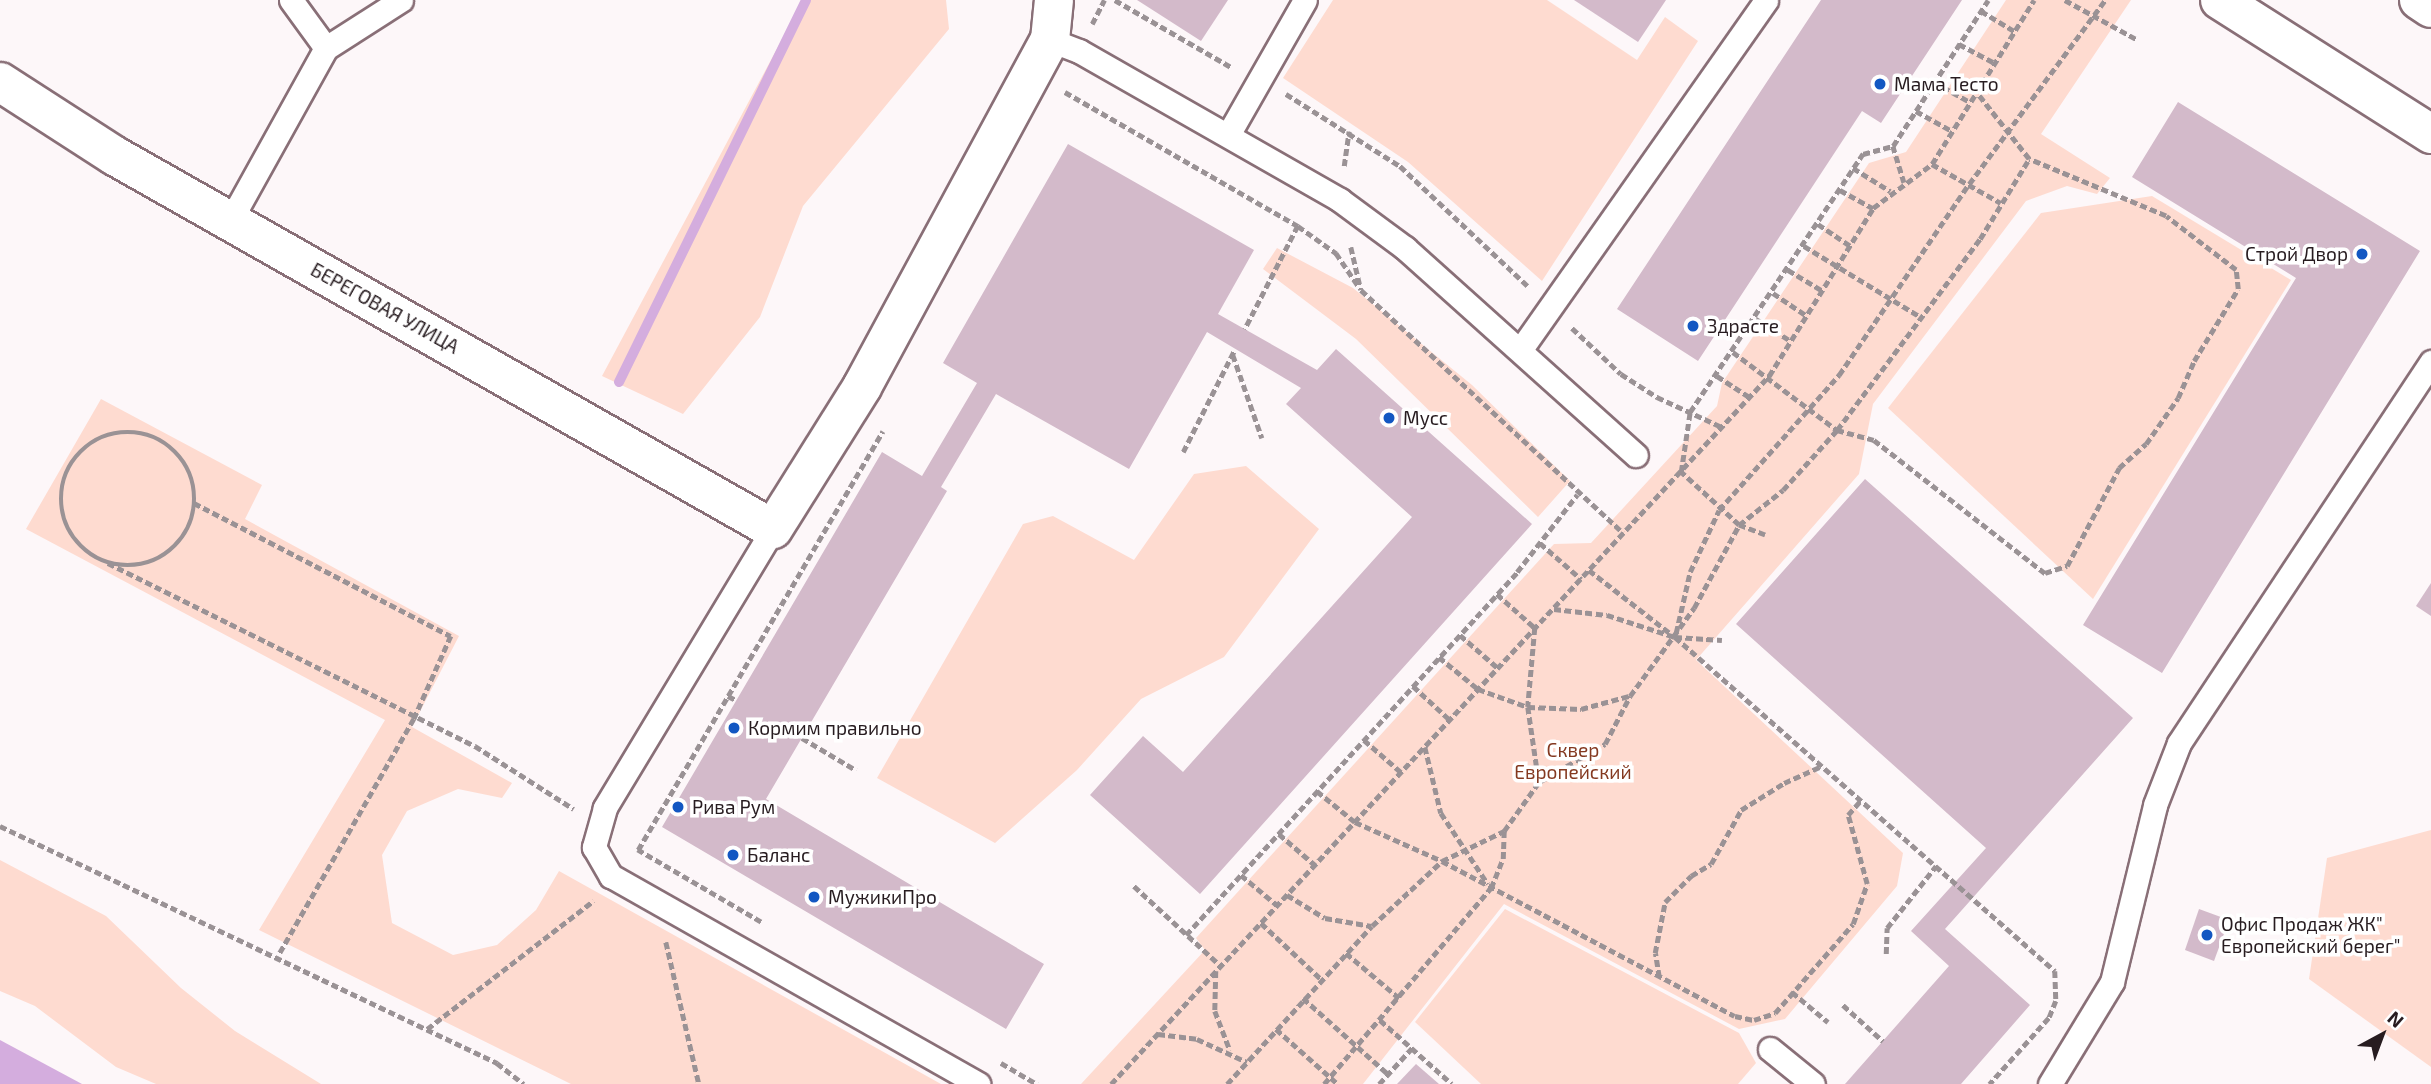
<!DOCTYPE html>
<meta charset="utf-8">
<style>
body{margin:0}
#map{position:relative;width:2431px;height:1084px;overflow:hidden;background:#fdf7f9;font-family:"Exo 2",sans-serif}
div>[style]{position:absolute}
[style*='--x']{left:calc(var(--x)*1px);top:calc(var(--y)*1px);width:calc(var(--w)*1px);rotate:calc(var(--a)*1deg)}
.green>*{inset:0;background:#fedbd0}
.water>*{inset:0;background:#d4adde}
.stream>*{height:10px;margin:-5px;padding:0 5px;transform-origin:5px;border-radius:5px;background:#d4adde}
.building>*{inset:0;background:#d3baca}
.path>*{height:4.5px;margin-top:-2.25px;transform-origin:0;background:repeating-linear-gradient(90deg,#9a9295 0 7px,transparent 0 10.5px)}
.path>.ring{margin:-2.25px;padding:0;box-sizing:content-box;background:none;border:4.5px solid #9a9295;border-radius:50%}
.roads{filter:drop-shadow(2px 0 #896f77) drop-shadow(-2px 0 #896f77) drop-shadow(0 2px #896f77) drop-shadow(0 -2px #896f77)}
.lane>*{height:23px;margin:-11.5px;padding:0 11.5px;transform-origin:11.5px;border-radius:11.5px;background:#fff}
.street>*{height:38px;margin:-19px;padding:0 19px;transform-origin:19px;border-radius:19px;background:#fff}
.secondary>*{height:38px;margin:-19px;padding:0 19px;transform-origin:19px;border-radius:19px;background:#fff}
.dots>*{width:19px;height:19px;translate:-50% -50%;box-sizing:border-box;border:4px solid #fff;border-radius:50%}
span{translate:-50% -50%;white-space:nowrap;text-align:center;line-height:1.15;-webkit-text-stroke:7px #fff;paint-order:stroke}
.poi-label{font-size:19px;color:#271c20}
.left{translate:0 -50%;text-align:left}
.right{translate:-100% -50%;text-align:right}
.street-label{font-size:19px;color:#271c20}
.park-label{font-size:19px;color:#843920}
.north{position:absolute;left:2347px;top:1000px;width:70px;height:70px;-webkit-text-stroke:5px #fff;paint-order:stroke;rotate:41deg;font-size:19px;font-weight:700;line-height:28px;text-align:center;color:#271c20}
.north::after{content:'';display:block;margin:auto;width:24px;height:32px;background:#271c20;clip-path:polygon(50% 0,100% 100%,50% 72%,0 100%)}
</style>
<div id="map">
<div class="green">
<i style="clip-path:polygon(803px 0,946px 0,949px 29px,803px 206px,760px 317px,683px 414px,602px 376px)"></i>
<i style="clip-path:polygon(1333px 0,1547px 0,1637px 60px,1665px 17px,1698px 41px,1542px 281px,1408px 162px,1283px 78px)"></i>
<i style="clip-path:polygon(2006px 0,2131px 0,2041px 134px,2110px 178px,2097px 194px,2067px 186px,2026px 201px,1873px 404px,1859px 474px,1696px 660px,1903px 853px,1897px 886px,1785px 1019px,1739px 1029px,1504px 904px,1363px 1084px,1081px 1084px,1205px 950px,1196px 938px,1554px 544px,1591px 543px,1717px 406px,1722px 383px,1869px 163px,1906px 152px)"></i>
<i style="clip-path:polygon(2152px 196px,2291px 280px,2093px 599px,1888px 408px,2041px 213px)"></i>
<i style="clip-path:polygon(1277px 248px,1353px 288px,1472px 385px,1570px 481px,1538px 517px,1356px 339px,1263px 269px)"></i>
<i style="clip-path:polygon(101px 399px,262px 485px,245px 519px,459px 636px,412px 727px,512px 783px,502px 798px,458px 789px,407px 811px,382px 855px,392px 923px,453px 955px,497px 945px,536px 910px,559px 871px,941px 1084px,571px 1084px,259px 930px,385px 720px,26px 529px)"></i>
<i style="clip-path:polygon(1246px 466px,1319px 529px,1224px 657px,1141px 699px,1077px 770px,995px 843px,877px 778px,1023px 524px,1053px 516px,1134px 560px,1194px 474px)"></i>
<i style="clip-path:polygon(2431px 830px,2431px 1067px,2309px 979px,2327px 858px)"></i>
<i style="clip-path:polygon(0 860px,106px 916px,181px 988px,235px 1031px,321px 1084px,156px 1084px,116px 1067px,35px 1006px,0 991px)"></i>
<i style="clip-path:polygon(1505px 909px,1739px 1033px,1756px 1063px,1738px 1084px,1481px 1084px,1415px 1022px)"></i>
</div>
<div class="water">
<i style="clip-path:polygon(0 1040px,82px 1084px,0 1084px)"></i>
</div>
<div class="stream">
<i style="--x:619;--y:382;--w:425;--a:-63.9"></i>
</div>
<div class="building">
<i style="clip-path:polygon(1137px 0,1228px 0,1201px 41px)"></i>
<i style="clip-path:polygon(1574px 0,1666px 0,1638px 42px)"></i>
<i style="clip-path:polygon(1821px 0,1962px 0,1881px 123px,1862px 111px,1698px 361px,1617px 309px)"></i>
<i style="clip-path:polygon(2178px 102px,2420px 251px,2162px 673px,2083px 625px,2296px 278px,2132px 177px)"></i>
<i style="clip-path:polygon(1068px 144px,1254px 250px,1218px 314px,1317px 370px,1336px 349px,1532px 524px,1200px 894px,1090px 795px,1143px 736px,1183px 772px,1412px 517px,1286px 404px,1301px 388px,1207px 332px,1129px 469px,996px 394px,941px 487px,947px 491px,766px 799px,1044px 964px,1006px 1029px,662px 827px,882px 452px,922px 476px,977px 383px,943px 363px)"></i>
<i style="clip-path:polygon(1865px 479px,2133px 718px,1945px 929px,2030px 1005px,1961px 1084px,1845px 1084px,1949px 966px,1911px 931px,1986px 848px,1736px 624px)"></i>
<i style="clip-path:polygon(2431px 583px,2431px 616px,2416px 606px)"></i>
<i style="clip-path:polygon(2199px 909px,2229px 920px,2214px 961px,2185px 950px)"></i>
<i style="clip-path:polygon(1416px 1064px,1439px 1084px,1397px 1084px)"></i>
</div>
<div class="path">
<i style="--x:1115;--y:0;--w:134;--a:30"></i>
<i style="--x:2065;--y:0;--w:83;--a:28.7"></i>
<i style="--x:1981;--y:11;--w:39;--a:31"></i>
<i style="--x:1092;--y:24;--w:27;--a:-63"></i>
<i style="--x:1959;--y:44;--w:40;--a:28"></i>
<i style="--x:1934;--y:82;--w:41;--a:29.1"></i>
<i style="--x:1065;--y:92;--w:269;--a:29.9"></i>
<i style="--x:1298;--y:226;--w:116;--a:117.2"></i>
<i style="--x:1286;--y:94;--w:135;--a:32.3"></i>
<i style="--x:1400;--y:166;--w:175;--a:43.2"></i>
<i style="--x:1916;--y:111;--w:41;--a:29.1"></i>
<i style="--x:1893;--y:146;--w:38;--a:73"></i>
<i style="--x:1932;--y:164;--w:79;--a:29.5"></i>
<i style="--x:1344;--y:166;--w:35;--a:-82"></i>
<i style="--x:1853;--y:168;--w:44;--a:31.9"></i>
<i style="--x:1840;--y:190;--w:38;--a:29"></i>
<i style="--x:1818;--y:224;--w:40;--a:34"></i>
<i style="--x:1298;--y:226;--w:47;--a:35.4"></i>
<i style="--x:1336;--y:253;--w:41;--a:55.9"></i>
<i style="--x:1804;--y:246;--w:135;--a:31.3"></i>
<i style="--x:1351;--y:247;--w:44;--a:76.9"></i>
<i style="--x:1361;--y:290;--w:357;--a:42.8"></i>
<i style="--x:1788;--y:270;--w:41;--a:31"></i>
<i style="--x:1773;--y:293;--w:41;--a:34.1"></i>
<i style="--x:1756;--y:319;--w:41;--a:32.2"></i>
<i style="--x:1572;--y:328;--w:67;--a:43.2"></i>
<i style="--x:1621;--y:374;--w:43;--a:32.6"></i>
<i style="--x:1657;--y:397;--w:72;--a:24.8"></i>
<i style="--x:1733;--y:352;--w:130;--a:36.9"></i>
<i style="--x:1837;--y:430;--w:38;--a:15"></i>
<i style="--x:1874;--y:440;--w:217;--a:37.9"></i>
<i style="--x:2045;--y:573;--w:23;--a:-18"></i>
<i style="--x:2067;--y:566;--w:111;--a:-62"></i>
<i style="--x:2119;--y:468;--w:36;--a:-42"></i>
<i style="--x:2146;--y:444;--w:56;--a:-55.2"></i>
<i style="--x:2178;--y:398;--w:40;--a:-66.6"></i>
<i style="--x:2194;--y:361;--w:84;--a:-58.6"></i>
<i style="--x:2238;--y:289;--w:19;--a:-96"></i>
<i style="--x:2236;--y:270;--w:88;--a:-142.4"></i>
<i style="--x:2166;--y:216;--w:148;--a:-157.4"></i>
<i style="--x:2029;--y:159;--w:85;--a:-128.3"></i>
<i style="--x:1233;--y:355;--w:88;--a:70.7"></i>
<i style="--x:1717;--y:376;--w:38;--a:33"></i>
<i class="ring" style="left:61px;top:432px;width:129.5px;height:129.5px"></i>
<i style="--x:1183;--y:452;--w:115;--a:-63.2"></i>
<i style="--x:194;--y:503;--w:289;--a:27.4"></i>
<i style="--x:451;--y:636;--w:91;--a:114"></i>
<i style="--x:414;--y:719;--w:273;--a:119.8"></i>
<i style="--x:1765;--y:535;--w:28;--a:-159"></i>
<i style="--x:1739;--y:525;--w:79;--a:-137.6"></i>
<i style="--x:1681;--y:472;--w:61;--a:-81.5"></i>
<i style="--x:1690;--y:412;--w:311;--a:-56.2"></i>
<i style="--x:1863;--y:154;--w:31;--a:-15"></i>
<i style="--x:1893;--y:146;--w:174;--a:-56.9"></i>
<i style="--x:1540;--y:543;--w:55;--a:41.3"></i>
<i style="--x:108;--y:563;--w:410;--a:26.5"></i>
<i style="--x:475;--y:746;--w:117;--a:32.5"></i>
<i style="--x:1589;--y:570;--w:109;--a:37.9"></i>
<i style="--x:1675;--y:637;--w:506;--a:41.31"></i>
<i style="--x:2055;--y:971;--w:30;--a:88"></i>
<i style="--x:2056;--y:1001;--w:18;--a:112"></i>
<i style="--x:2049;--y:1018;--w:89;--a:131.8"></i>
<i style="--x:1497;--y:594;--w:51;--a:41.8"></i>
<i style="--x:1535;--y:628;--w:79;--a:95.1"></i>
<i style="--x:1528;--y:707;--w:76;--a:81.7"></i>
<i style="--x:1554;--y:609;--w:53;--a:6.5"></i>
<i style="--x:1607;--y:615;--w:71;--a:17.9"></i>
<i style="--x:1675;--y:637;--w:47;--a:3.7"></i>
<i style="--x:1676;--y:633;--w:63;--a:-77.1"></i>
<i style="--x:1690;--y:572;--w:68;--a:-64.9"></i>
<i style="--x:1719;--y:510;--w:181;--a:-48.4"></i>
<i style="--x:1839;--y:375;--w:231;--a:-55.8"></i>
<i style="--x:1969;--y:184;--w:229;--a:-53.5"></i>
<i style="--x:1460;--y:635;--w:50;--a:41"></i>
<i style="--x:1439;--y:657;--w:50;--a:39.4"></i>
<i style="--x:1478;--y:689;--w:53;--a:19.8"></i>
<i style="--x:1528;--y:707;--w:53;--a:2.2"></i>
<i style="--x:1581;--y:709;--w:50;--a:-15.2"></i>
<i style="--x:1413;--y:686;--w:50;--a:42.6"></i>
<i style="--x:728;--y:696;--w:9;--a:27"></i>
<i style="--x:802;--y:738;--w:63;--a:30.7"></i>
<i style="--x:1364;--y:740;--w:49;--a:40.9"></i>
<i style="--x:1425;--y:747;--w:68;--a:76.4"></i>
<i style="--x:1441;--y:813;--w:85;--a:56.5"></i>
<i style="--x:1317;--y:791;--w:49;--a:39.2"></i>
<i style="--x:1355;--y:822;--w:95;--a:24.1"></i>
<i style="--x:1442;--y:861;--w:331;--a:27.9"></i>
<i style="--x:1735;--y:1016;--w:19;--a:12"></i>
<i style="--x:1754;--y:1020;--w:22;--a:-18"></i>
<i style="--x:1775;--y:1013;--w:118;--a:-48.8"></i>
<i style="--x:1853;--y:924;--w:42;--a:-70.7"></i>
<i style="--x:1867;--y:884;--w:72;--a:-105.4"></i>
<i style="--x:1848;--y:815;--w:20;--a:-49"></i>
<i style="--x:0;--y:826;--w:551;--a:25.49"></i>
<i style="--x:497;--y:1063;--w:34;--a:38"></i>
<i style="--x:1279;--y:834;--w:48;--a:40.7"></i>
<i style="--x:1241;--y:875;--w:47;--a:39.8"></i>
<i style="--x:1134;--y:886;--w:118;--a:42.6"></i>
<i style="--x:1287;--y:895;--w:44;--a:31.2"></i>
<i style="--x:1325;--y:918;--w:47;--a:9.9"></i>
<i style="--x:761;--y:922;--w:143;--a:-149.7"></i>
<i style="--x:638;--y:850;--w:485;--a:-59.7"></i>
<i style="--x:1261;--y:923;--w:82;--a:43"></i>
<i style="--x:1186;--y:935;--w:491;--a:-47.6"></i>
<i style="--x:1517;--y:572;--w:98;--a:-52.1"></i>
<i style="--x:666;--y:942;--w:146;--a:76.9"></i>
<i style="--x:1346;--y:953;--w:70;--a:40.3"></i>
<i style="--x:1886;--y:954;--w:26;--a:-88"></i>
<i style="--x:1887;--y:928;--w:79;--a:-51.7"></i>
<i style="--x:1216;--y:971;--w:40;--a:91.4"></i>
<i style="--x:1215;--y:1011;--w:42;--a:69"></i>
<i style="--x:1659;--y:977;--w:24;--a:-99"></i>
<i style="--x:1655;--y:953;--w:52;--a:-78.9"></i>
<i style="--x:1665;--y:902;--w:37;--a:-45"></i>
<i style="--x:1691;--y:876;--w:23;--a:-31"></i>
<i style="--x:1711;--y:864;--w:62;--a:-60.9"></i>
<i style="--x:1741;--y:810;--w:51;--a:-32.1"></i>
<i style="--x:1784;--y:783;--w:42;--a:-24.1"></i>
<i style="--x:1792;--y:992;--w:47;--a:39.8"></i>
<i style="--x:1303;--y:998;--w:114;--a:41.8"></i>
<i style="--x:1843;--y:1005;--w:54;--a:42"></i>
<i style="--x:1380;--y:1020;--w:96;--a:41.6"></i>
<i style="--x:427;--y:1029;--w:210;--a:-37.6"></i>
<i style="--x:1276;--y:1029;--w:83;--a:41.6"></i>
<i style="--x:1158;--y:1034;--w:39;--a:7"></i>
<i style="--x:1197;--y:1039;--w:55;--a:24.7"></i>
<i style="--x:1001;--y:1063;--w:42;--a:30.3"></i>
<i style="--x:1111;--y:1084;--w:967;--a:-47.1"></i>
<i style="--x:1769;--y:376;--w:198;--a:-58.2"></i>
<i style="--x:1873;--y:208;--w:74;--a:-36.7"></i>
<i style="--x:1932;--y:164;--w:193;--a:-58.1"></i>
<i style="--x:1227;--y:1084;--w:214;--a:-47.5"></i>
<i style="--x:1372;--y:926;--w:96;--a:-42.9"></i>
<i style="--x:1442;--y:861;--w:69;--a:-25.8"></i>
<i style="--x:1324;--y:1084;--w:257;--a:-49.6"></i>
<i style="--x:1491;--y:888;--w:31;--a:-68"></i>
<i style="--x:1503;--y:859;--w:28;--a:-88"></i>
<i style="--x:1504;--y:831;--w:60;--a:-54.5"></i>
<i style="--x:1539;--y:782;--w:76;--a:-29.9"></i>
<i style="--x:1605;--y:744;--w:54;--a:-62.5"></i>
<i style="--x:1630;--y:696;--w:109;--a:-54"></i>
<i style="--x:1694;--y:608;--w:94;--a:-61.5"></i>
<i style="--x:1739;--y:525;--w:56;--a:-38.5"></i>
<i style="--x:1783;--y:490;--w:81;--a:-48"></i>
<i style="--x:1837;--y:430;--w:239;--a:-53.2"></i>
<i style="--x:1980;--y:239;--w:94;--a:-58.5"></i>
<i style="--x:1379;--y:1084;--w:49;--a:-47.5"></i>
</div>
<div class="roads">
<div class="lane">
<i style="--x:291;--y:0;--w:59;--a:53.9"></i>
<i style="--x:1050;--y:40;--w:31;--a:21"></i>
<i style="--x:1079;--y:51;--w:301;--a:29.7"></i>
<i style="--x:1340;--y:200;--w:81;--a:36.4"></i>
<i style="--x:1405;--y:248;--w:310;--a:41.9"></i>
<i style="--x:1228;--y:135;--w:155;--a:-60.3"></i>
<i style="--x:230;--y:221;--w:198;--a:-61"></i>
<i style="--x:326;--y:48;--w:89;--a:-32.6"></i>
<i style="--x:1521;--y:349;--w:426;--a:-54.9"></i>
<i style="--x:773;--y:529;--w:326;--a:121.1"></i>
<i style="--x:605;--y:808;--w:41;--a:105.8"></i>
<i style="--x:594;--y:847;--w:34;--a:60"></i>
<i style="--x:611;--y:876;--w:422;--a:29.5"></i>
<i style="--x:1770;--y:1049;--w:55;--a:39.1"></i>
<i style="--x:2050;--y:1084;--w:119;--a:-58.7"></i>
<i style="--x:2112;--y:982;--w:182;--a:-76.3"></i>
<i style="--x:2155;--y:805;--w:66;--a:-68.8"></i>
<i style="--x:2179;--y:743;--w:457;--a:-56.5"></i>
</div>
<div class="street">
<i style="--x:2220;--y:0;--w:250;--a:32.4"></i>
<i style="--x:0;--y:82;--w:137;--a:32.8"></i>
<i style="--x:115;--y:156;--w:756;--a:29.55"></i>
<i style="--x:773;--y:529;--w:168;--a:-57.9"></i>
<i style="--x:862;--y:387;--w:395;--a:-61.6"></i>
<i style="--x:1050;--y:40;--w:40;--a:-84.3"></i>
</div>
<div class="secondary">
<i style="--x:2419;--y:0;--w:14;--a:34"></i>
</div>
</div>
<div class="dots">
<i style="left:1880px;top:84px;background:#1257c2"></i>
<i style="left:2362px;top:254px;background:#1257c2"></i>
<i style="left:1693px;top:326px;background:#1257c2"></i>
<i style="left:1389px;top:418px;background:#1257c2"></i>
<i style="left:734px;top:728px;background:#1257c2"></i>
<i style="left:678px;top:807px;background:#1257c2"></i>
<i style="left:733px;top:855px;background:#1257c2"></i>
<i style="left:814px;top:897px;background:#1257c2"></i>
<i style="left:2207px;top:935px;background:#1257c2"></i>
</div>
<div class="poi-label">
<span class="left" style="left:1894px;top:84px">Мама Тесто</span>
<span class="right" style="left:2348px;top:254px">Строй Двор</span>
<span class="left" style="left:1707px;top:326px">Здрасте</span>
<span class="left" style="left:1403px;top:418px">Мусс</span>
<span class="left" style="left:748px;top:728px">Кормим правильно</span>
<span class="left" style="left:692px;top:807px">Рива Рум</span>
<span class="left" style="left:747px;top:855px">Баланс</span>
<span class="left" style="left:828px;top:897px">МужикиПро</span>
<span class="left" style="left:2221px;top:935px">Офис Продаж ЖК"<br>Европейский берег"</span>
</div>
<div class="street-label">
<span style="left:385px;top:308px;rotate:29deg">БЕРЕГОВАЯ УЛИЦА</span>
</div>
<div class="park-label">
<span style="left:1573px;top:761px">Сквер<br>Европейский</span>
</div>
<div class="north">N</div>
</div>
